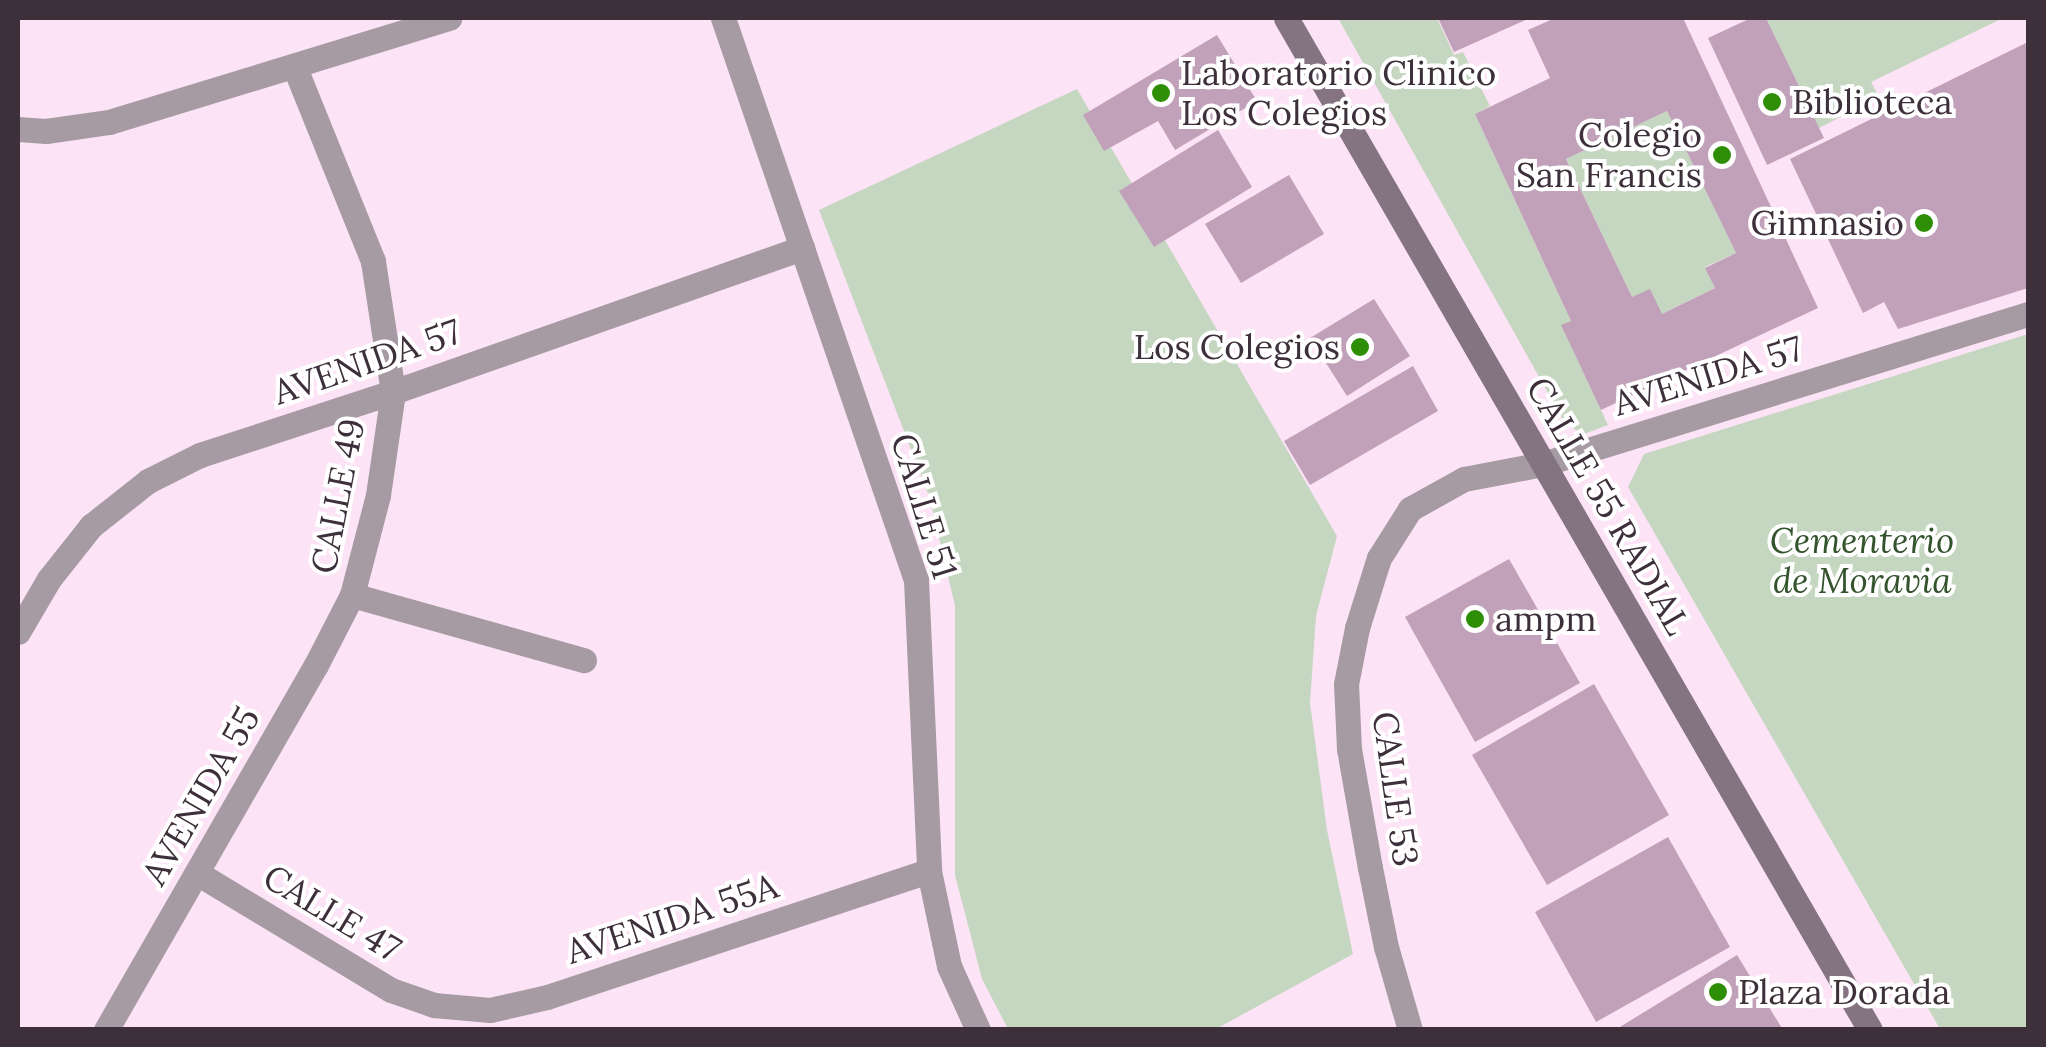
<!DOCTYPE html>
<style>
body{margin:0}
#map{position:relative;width:2046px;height:1047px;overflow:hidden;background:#fde3f6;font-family:Lora,serif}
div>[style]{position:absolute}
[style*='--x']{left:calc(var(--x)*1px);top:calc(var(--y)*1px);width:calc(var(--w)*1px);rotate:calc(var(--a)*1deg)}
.green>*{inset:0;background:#c5d7c0}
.building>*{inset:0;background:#c0a1b9}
.minor>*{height:25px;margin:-12.5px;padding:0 12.5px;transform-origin:12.5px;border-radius:12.5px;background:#a69aa3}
.tertiary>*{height:25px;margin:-12.5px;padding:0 12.5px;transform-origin:12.5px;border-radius:12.5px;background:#a69aa3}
.secondary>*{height:25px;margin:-12.5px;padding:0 12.5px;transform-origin:12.5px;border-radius:12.5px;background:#847380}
.dots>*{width:28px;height:28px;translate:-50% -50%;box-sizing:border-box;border:5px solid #fff;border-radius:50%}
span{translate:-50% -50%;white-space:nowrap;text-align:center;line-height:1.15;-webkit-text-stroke:8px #fff;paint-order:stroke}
.poi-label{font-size:35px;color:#3d303a}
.left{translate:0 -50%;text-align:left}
.right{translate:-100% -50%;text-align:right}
.street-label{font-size:35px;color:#3d303a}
.park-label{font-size:35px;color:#33532c;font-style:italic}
.frame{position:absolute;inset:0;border:20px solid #3d303a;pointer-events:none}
</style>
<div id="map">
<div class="green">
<i style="clip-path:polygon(1338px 18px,1437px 18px,1454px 55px,1463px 52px,1490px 106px,1475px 114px,1571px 321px,1562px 326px,1608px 425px,1584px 434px,1566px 425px)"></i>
<i style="clip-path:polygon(1766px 18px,2003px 18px,1871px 82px,1879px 97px,1819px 128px)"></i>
<i style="clip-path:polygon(1077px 89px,1337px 536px,1316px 616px,1310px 703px,1327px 830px,1353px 954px,1216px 1029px,1008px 1029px,982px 979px,955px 875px,955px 606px,930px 499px,819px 210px)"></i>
<i style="clip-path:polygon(1667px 111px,1736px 253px,1705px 267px,1715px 288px,1662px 314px,1632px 297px,1566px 159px)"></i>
<i style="clip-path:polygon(2028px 334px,2028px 1029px,1940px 1029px,1628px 487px,1644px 454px)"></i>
</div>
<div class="building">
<i style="clip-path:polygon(1438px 18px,1530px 18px,1454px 52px)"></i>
<i style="clip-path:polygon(evenodd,1555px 18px,1683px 18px,1818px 308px,1601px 410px,1561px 325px,1571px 321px,1475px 114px,1550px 78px,1528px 30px,1555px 18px,1667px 111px,1736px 253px,1705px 268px,1715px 288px,1662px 314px,1650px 289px,1632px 297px,1566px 159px,1667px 111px)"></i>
<i style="clip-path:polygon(1751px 18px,1766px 18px,1824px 138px,1767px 165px,1708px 38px)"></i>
<i style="clip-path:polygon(1217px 35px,1257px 101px,1175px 150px,1158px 121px,1104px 151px,1083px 115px)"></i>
<i style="clip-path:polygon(2028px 42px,2028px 288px,1898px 329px,1884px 302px,1863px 313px,1790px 159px)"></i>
<i style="clip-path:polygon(1218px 130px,1252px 187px,1154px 247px,1119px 191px)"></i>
<i style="clip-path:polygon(1289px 175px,1324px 234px,1241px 283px,1205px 224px)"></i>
<i style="clip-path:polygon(1374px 299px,1410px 356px,1347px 396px,1310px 338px)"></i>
<i style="clip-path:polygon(1413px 366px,1438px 411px,1310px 485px,1284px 441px)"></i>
<i style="clip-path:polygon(1509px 559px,1580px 683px,1475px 742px,1405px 617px)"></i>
<i style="clip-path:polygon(1594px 684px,1669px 815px,1547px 885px,1472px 755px)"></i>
<i style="clip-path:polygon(1668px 837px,1730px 947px,1596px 1022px,1535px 912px)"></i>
<i style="clip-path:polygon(1737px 955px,1783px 1030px,1615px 1030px)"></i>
</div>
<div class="minor">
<i style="--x:723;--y:18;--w:594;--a:71.05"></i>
<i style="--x:916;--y:580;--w:291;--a:87.4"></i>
<i style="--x:929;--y:871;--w:97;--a:78.1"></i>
<i style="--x:949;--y:966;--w:70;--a:65.6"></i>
<i style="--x:352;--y:595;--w:241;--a:15.7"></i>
<i style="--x:18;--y:632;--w:61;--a:-59.7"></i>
<i style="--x:49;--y:579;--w:68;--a:-51.6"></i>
<i style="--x:91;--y:526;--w:73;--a:-38.3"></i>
<i style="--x:148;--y:481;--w:58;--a:-26.6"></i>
<i style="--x:200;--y:455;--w:203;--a:-18.1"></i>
<i style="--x:393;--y:392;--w:434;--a:-19.4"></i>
<i style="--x:197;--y:873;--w:227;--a:31.1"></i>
<i style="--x:391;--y:990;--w:46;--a:19.2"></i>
<i style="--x:434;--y:1005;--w:56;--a:5.1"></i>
<i style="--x:490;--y:1010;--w:58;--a:-12.8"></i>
<i style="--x:547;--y:997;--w:402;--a:-18.3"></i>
<i style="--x:106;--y:1030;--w:421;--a:-60.1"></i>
<i style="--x:316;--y:665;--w:79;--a:-62.8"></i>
<i style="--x:352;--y:595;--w:103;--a:-75.4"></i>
<i style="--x:378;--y:495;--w:104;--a:-81.7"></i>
<i style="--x:393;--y:392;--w:133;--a:-98.7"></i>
<i style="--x:373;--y:261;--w:208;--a:-112"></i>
<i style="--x:1410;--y:1030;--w:86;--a:-106.1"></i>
<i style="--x:1386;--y:947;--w:81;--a:-101.4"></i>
<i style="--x:1370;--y:868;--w:121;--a:-100"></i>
<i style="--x:1349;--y:749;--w:65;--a:-92.6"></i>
<i style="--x:1346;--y:684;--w:57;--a:-78.9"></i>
<i style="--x:1357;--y:628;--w:73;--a:-72.6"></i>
<i style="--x:1379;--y:558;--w:58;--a:-57.7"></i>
<i style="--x:1410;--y:509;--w:62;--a:-29.1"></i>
<i style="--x:1464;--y:479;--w:80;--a:-10.8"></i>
<i style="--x:1543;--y:464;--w:508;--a:-17.19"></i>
</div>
<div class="tertiary">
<i style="--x:18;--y:129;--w:28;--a:4"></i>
<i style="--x:46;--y:131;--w:64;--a:-8.1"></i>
<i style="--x:109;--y:122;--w:356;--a:-17"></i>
</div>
<div class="secondary">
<i style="--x:1286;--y:18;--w:1168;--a:60.01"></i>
</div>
<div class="dots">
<i style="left:1161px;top:93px;background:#2e8e05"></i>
<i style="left:1772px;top:102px;background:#2e8e05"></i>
<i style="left:1722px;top:155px;background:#2e8e05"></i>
<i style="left:1924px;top:223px;background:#2e8e05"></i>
<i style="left:1360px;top:347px;background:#2e8e05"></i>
<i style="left:1475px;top:619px;background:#2e8e05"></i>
<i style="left:1718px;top:992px;background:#2e8e05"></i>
</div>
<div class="poi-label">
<span class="left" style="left:1181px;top:93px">Laboratorio Clinico<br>Los Colegios</span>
<span class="left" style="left:1792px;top:102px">Biblioteca</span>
<span class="right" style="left:1702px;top:155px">Colegio<br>San Francis</span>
<span class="right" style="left:1904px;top:223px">Gimnasio</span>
<span class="right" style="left:1340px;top:347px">Los Colegios</span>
<span class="left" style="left:1495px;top:619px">ampm</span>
<span class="left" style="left:1738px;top:992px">Plaza Dorada</span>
</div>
<div class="street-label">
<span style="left:367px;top:362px;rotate:-19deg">AVENIDA 57</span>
<span style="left:1708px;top:376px;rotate:-17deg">AVENIDA 57</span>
<span style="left:338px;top:496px;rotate:-79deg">CALLE 49</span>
<span style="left:924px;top:506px;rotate:73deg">CALLE 51</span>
<span style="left:1608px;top:506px;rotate:60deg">CALLE 55 RADIAL</span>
<span style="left:1395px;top:789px;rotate:82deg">CALLE 53</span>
<span style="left:201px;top:796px;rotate:-60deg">AVENIDA 55</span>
<span style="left:332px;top:913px;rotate:31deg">CALLE 47</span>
<span style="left:672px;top:919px;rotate:-18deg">AVENIDA 55A</span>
</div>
<div class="park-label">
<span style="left:1862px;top:561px">Cementerio<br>de Moravia</span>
</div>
<div class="frame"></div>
</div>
